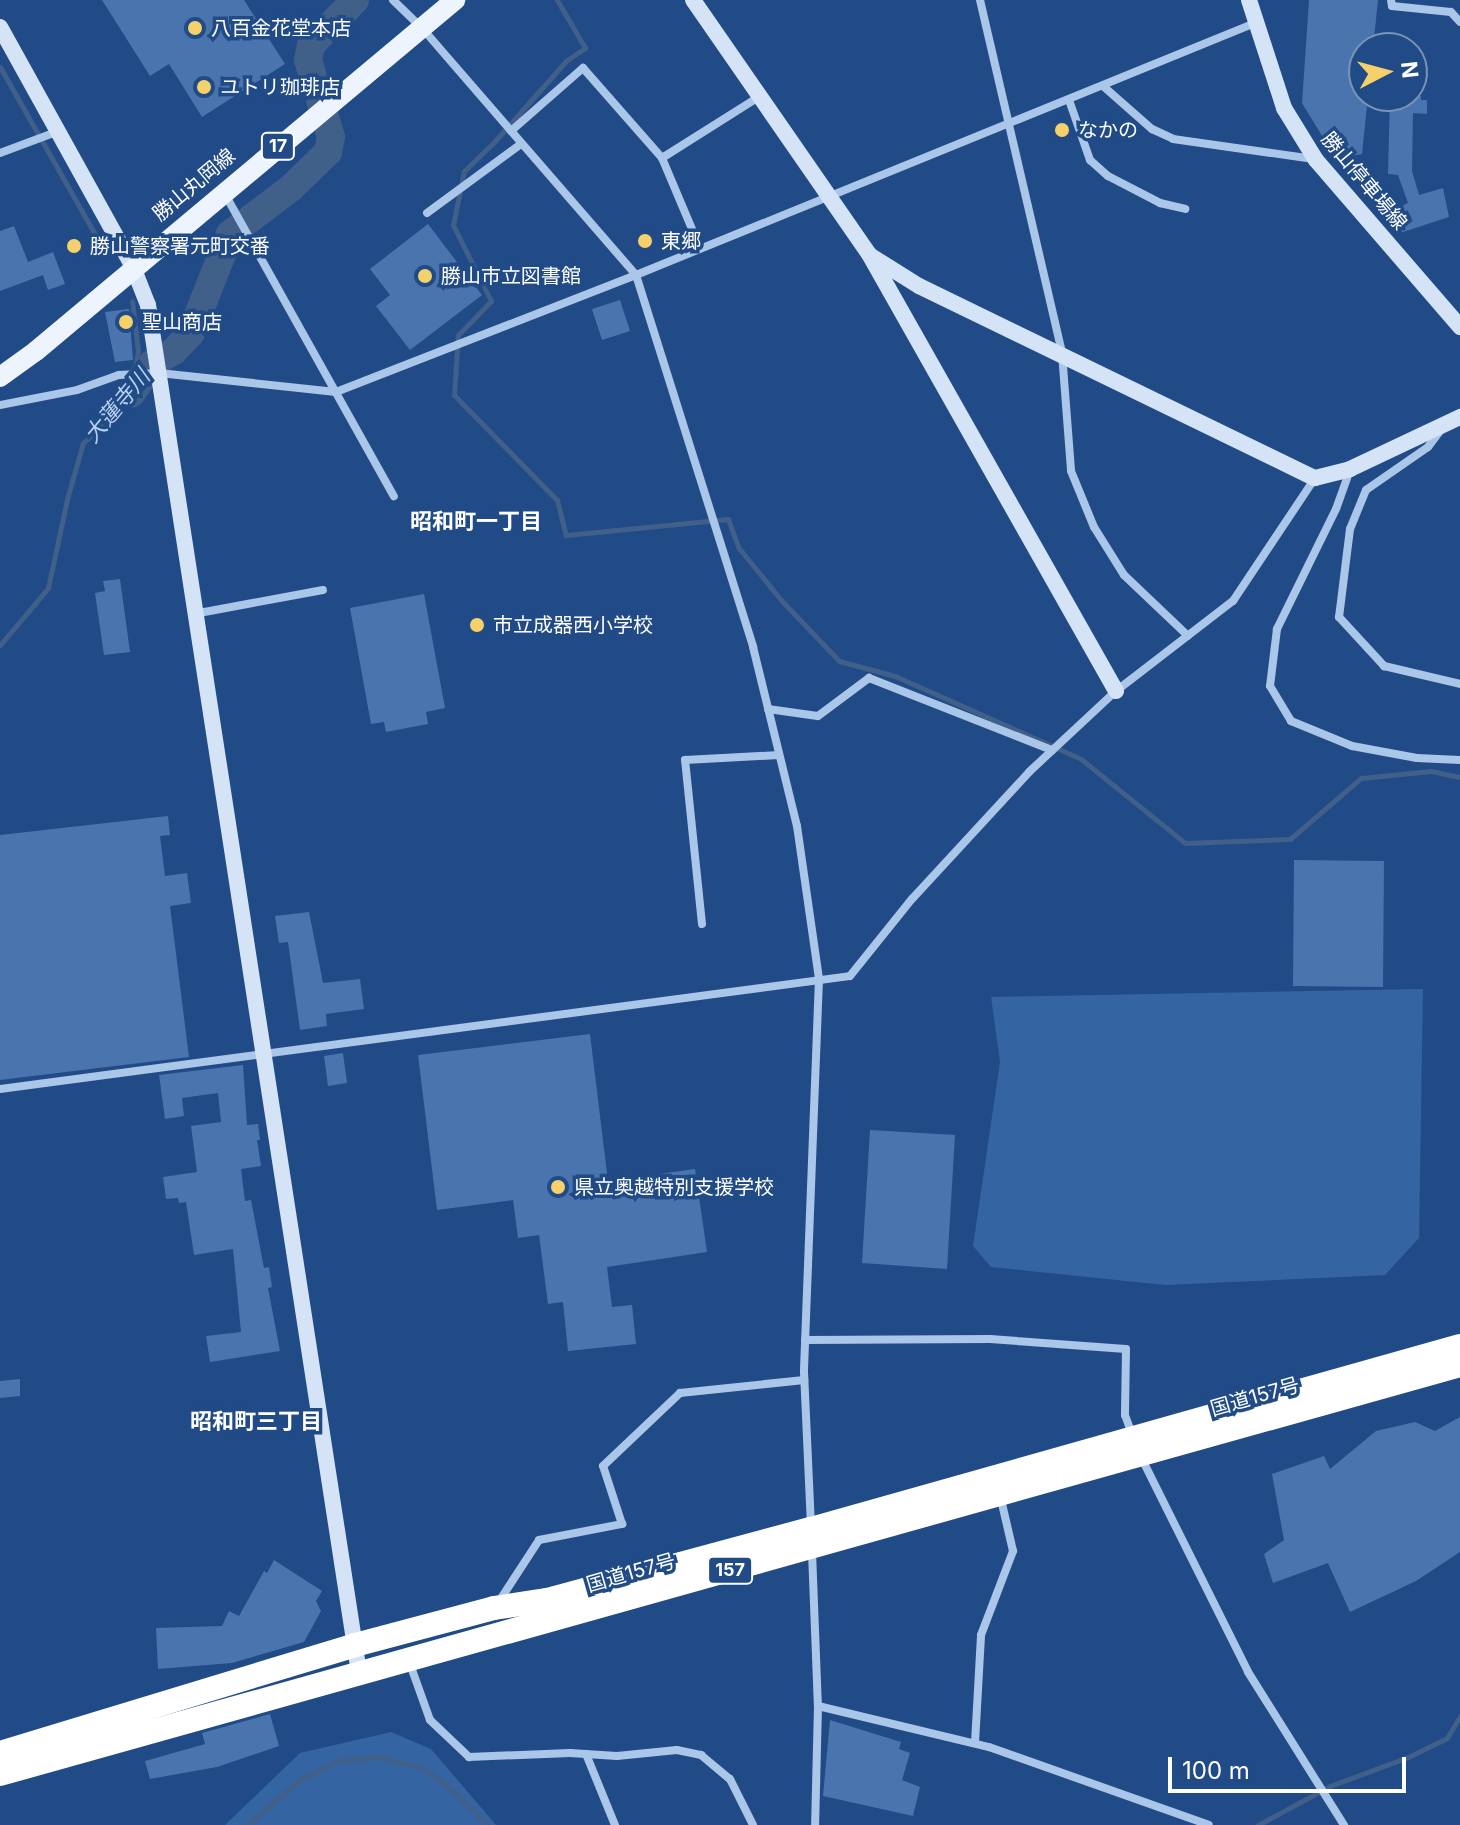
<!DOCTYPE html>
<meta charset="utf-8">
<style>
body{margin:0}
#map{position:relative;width:1460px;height:1825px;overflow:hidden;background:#214b86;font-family:Inter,"Noto Sans JP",sans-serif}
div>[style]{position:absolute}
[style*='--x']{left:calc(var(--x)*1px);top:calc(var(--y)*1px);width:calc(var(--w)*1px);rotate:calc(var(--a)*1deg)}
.green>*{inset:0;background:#3564a3}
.stream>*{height:5px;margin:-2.5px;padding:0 2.5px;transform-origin:2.5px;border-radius:2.5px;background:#405f89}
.river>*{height:28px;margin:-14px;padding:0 14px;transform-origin:14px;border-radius:14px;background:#405f89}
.building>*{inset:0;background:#4a74ae}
.street>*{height:8px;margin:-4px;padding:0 4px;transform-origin:4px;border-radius:4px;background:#aac6e9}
.secondary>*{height:16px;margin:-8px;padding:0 8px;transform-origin:8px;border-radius:8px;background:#d5e3f7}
.primary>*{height:20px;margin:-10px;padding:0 10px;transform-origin:10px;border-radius:10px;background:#eef4fe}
.highway>*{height:24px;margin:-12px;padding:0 12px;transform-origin:12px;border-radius:12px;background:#fff}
.dots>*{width:22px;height:22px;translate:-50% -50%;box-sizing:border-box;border:4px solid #214b86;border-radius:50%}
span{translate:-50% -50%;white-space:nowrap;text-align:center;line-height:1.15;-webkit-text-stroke:7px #214b86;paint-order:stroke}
.shield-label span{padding:2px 6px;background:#214b86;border:2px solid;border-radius:6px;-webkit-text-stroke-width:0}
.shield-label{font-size:18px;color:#fff;font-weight:700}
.poi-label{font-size:20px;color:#fff}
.left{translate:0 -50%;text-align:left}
.street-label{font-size:20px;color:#fff}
.water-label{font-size:22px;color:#b6d0f1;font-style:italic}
.neighbourhood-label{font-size:22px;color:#fff;font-weight:700}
.north{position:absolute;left:1348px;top:32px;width:80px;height:80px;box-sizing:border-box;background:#214b86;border:2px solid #7a93b6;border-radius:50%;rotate:84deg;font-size:22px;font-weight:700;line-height:32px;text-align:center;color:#fff}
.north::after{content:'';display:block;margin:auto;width:28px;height:36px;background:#f6d16b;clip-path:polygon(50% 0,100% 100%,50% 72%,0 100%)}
.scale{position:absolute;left:1168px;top:1757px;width:238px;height:36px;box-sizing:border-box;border:4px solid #fff;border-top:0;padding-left:10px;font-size:24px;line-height:28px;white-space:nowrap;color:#fff;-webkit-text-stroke:6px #214b86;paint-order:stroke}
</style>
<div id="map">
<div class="green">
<i style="clip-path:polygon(1423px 989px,1419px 1238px,1385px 1275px,1165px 1285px,991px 1267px,973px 1246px,1000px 1062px,991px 997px)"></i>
<i style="clip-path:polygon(391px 1732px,431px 1749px,496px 1825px,225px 1825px,300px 1753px)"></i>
</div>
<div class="stream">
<i style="--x:557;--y:0;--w:56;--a:59.7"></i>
<i style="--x:585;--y:48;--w:23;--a:146"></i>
<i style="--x:566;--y:61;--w:107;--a:131.6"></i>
<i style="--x:495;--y:141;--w:43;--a:135.9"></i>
<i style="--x:464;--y:171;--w:55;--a:101.5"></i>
<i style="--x:453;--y:225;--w:85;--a:63.4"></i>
<i style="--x:491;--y:301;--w:47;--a:134.1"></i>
<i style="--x:458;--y:335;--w:60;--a:93.8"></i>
<i style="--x:454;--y:395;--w:147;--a:45.6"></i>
<i style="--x:557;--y:500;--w:36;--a:76"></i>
<i style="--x:566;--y:535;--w:163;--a:-5.6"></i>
<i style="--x:728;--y:519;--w:30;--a:70"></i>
<i style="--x:738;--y:547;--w:68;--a:50.9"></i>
<i style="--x:781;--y:600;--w:84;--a:46.4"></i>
<i style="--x:839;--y:661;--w:58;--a:15"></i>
<i style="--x:895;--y:676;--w:204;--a:24"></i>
<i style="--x:1081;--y:759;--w:134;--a:38.9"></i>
<i style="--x:1185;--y:843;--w:105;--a:-2.2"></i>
<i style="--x:1290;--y:839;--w:94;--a:-40.7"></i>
<i style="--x:1361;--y:778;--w:70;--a:-5.7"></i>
<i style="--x:1431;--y:771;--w:30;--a:12"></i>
<i style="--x:0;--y:67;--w:194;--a:60.4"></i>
<i style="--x:0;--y:645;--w:75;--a:-49.9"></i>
<i style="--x:48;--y:588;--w:91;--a:-77.9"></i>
<i style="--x:67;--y:499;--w:58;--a:-74.1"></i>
<i style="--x:83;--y:443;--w:49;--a:-42.5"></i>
<i style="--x:119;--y:410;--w:20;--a:-53"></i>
<i style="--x:131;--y:394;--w:44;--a:-80.8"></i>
<i style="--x:138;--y:351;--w:50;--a:-96.8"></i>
<i style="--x:247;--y:1825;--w:70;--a:-40.3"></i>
<i style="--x:300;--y:1780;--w:42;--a:-26.6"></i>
<i style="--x:338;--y:1761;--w:39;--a:-6"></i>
<i style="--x:377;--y:1757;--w:45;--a:12.8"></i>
<i style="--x:421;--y:1767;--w:34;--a:36"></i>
<i style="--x:449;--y:1787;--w:54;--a:44.3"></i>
<i style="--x:1258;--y:1825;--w:82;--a:-28.4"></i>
<i style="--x:1330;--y:1786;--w:83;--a:-20.4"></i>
<i style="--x:1408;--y:1757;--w:43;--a:-26"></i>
<i style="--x:1447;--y:1738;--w:26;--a:-59"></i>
</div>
<div class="river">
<i style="--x:131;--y:394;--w:38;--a:-55"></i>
<i style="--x:153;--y:363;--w:24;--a:-30"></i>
<i style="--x:174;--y:351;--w:25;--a:-47"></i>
<i style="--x:191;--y:333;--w:106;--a:-68.5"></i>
<i style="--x:230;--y:234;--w:76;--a:-37"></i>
<i style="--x:291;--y:188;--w:52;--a:-44.2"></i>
<i style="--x:328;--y:152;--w:15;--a:-79"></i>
<i style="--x:331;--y:137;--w:80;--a:-106.6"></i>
<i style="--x:308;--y:60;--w:15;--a:-79"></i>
<i style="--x:311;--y:45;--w:63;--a:-45.6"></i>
</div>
<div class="building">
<i style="clip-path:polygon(102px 0,244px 0,285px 64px,202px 117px,169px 64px,150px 76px)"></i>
<i style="clip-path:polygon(1309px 0,1378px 0,1373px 48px,1364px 48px,1364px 96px,1368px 96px,1362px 154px,1336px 159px,1302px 103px)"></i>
<i style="clip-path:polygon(1390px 96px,1421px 96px,1421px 100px,1427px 100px,1427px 114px,1413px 113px,1412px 171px,1419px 195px,1443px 188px,1449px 217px,1397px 234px,1387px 213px,1408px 203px,1398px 175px,1388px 174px)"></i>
<i style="clip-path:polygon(428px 224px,482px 295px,410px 350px,376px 306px,390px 295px,370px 269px)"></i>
<i style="clip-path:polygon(14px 226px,28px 262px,53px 252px,65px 284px,48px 290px,43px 275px,0 291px,0 231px)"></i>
<i style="clip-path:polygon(620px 300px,630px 331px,602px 340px,592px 309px)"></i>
<i style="clip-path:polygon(129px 309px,133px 360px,115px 362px,105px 312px)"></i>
<i style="clip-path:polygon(120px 579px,130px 652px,104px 655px,95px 593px,105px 591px,103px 581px)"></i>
<i style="clip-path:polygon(424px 594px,445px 708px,426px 712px,428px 724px,386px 732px,384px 722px,371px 724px,350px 608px)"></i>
<i style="clip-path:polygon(168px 816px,170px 835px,160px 836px,165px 876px,187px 873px,191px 903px,170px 906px,189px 1057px,0 1080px,0 835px)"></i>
<i style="clip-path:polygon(1294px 860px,1384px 861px,1383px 987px,1293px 986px)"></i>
<i style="clip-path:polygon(309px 912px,323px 983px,360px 979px,364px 1009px,326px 1014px,327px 1026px,300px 1030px,288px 942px,279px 943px,275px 916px)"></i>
<i style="clip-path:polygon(590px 1034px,608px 1181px,695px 1169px,707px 1252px,607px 1267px,612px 1307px,632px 1305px,636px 1344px,568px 1351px,563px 1302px,548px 1304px,539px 1235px,518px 1238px,513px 1200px,437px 1210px,418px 1055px)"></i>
<i style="clip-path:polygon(343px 1053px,347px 1083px,328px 1086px,324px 1056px)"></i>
<i style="clip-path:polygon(243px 1065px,247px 1125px,258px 1124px,260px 1140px,257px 1140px,261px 1166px,241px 1169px,245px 1201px,251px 1200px,264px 1268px,269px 1267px,272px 1287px,268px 1288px,280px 1351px,210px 1362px,206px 1336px,241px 1332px,233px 1249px,194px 1255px,186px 1202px,179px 1203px,178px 1198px,166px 1199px,163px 1177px,197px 1172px,191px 1126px,221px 1122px,218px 1093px,182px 1098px,184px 1116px,165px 1119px,159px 1075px)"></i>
<i style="clip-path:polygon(870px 1130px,955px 1135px,947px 1269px,862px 1263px)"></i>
<i style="clip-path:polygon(20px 1379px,20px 1396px,0 1398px,0 1381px)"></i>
<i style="clip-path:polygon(1460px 1417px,1460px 1552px,1416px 1581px,1350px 1612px,1328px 1563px,1273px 1583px,1264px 1554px,1284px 1540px,1272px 1474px,1324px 1456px,1330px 1469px,1376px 1431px,1415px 1422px,1435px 1431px)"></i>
<i style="clip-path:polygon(274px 1560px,322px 1591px,316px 1601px,321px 1611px,304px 1642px,232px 1663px,158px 1669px,156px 1628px,222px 1626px,229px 1611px,239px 1616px,264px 1571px,267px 1573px)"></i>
<i style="clip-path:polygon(270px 1714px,279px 1746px,217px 1767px,150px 1779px,145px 1761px,205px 1744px,202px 1733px)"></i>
<i style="clip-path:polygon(830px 1720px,901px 1742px,899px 1749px,910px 1753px,902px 1780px,920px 1787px,913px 1816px,823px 1796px)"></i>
</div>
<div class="street">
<i style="--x:393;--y:0;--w:40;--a:44"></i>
<i style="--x:422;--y:28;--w:327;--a:49.1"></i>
<i style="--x:636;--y:275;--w:390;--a:72.5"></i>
<i style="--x:753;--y:647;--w:184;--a:76.2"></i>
<i style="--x:797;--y:826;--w:155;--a:81.8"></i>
<i style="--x:819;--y:979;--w:393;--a:92.2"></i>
<i style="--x:804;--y:1372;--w:154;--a:87.4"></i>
<i style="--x:980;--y:0;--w:362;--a:76.9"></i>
<i style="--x:1062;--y:353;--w:118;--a:85.6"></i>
<i style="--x:1071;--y:471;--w:61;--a:67.7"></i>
<i style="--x:1094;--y:527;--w:57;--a:58"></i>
<i style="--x:1124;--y:575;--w:88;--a:43.6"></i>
<i style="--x:1391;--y:0;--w:6;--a:81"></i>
<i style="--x:1392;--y:6;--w:59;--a:5.8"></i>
<i style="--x:1451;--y:12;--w:13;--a:48"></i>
<i style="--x:1103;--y:86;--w:65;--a:41.3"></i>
<i style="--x:1152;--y:129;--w:23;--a:25"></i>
<i style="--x:1173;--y:139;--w:142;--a:8.1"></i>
<i style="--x:1069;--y:100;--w:64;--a:70.7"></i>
<i style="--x:1090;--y:160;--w:24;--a:42"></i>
<i style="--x:1108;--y:176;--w:59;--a:27.4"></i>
<i style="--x:1160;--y:203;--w:26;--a:13"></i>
<i style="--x:511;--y:131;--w:96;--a:-41.2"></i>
<i style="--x:583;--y:68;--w:120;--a:48.7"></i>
<i style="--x:662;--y:158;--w:98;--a:67.1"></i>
<i style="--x:0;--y:153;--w:60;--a:-20.6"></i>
<i style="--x:662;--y:158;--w:116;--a:-32.3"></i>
<i style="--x:226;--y:196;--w:344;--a:60.8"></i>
<i style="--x:427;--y:213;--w:117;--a:-36.3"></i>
<i style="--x:0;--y:405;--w:78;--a:-11"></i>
<i style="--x:77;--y:390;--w:45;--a:-19.7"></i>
<i style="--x:119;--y:375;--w:40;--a:-2.9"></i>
<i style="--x:159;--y:373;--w:178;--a:6.1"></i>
<i style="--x:336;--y:392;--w:322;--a:-21.3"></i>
<i style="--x:636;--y:275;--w:668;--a:-22.15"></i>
<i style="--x:1440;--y:431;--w:20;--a:127"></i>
<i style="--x:1428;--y:447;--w:75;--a:145.3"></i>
<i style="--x:1366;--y:490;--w:42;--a:112.3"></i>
<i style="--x:1350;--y:529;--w:89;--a:97.1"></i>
<i style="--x:1339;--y:617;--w:67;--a:47.4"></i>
<i style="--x:1384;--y:666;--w:78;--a:13.3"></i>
<i style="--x:1350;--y:470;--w:41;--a:109.7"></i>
<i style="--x:1336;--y:509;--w:134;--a:116.2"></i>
<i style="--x:1277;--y:629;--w:57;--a:97"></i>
<i style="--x:1270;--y:686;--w:41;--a:59"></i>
<i style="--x:1291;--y:721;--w:66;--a:22.3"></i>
<i style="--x:1352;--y:746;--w:66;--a:10.5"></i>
<i style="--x:1417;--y:758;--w:43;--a:2.7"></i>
<i style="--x:199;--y:613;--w:126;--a:-10.5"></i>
<i style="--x:768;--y:709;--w:50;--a:8"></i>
<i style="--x:818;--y:716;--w:64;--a:-36.7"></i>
<i style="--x:869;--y:678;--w:197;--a:21.5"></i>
<i style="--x:702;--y:924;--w:165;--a:-95.9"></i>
<i style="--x:685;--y:760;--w:94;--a:-3"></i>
<i style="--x:0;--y:1089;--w:857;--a:-7.57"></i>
<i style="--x:850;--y:976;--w:99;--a:-51.2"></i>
<i style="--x:912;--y:899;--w:173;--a:-47.3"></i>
<i style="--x:1029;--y:772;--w:119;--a:-43"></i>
<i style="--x:1116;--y:691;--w:148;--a:-37.6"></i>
<i style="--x:1233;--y:601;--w:148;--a:-56.3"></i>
<i style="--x:805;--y:1340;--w:185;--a:-0.3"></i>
<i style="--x:990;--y:1339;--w:136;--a:4.2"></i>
<i style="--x:1126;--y:1349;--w:66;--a:90.9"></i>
<i style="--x:1125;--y:1415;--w:20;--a:70"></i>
<i style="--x:1141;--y:1457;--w:240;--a:63.5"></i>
<i style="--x:1248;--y:1672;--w:181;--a:57.9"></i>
<i style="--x:812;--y:1552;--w:154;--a:87.8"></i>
<i style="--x:818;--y:1706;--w:119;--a:91.4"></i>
<i style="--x:498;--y:1603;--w:75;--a:-56.9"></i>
<i style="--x:539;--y:1540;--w:85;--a:-10.9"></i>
<i style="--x:622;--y:1524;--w:61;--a:-108.1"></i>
<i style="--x:603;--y:1466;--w:106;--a:-43.5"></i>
<i style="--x:680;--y:1393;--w:125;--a:-6"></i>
<i style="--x:410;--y:1664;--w:59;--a:70.3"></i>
<i style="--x:430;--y:1720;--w:54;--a:43.5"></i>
<i style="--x:469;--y:1757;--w:101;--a:-2.3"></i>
<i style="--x:570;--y:1753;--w:47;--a:3.7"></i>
<i style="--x:617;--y:1756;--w:60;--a:-5.7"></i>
<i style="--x:677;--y:1750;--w:25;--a:12"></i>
<i style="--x:701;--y:1755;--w:38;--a:40"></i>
<i style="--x:730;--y:1779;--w:51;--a:63.4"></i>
<i style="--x:818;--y:1706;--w:176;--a:13.5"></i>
<i style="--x:989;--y:1747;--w:233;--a:19.5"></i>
<i style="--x:975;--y:1743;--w:108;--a:-86.8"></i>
<i style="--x:981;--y:1635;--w:90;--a:-69.1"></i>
<i style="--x:1013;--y:1551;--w:57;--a:-103.1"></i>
<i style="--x:586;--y:1754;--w:77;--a:67.8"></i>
</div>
<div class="secondary">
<i style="--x:693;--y:0;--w:309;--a:55.3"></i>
<i style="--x:869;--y:254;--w:502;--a:60.52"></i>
<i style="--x:1249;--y:0;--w:114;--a:72"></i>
<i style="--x:1284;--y:108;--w:61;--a:58.4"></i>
<i style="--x:1316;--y:160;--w:221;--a:49.2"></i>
<i style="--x:0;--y:27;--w:274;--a:61"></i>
<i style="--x:133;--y:267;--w:41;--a:68.5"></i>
<i style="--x:148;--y:305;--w:1383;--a:81.23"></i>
<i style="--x:871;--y:256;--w:57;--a:32"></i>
<i style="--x:919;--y:286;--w:440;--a:25.9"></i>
<i style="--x:1315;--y:478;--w:36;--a:-14"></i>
<i style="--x:1350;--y:469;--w:122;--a:-25.3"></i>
</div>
<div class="primary">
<i style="--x:0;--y:377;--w:44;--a:-35.8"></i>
<i style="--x:36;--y:351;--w:547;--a:-39.95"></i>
</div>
<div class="highway">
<i style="--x:0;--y:1753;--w:371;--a:-16.9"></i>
<i style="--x:355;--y:1645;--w:144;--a:-14.9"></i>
<i style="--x:494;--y:1608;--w:54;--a:-8.6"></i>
<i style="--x:547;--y:1600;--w:273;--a:-15.1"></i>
<i style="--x:811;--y:1529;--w:674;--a:-15.75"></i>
<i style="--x:0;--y:1774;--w:1516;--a:-15.65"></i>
</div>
<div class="dots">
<i style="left:195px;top:28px;background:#f6d16b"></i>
<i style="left:204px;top:87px;background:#f6d16b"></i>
<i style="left:1062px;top:130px;background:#f6d16b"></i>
<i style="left:645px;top:241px;background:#f6d16b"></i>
<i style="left:74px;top:246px;background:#f6d16b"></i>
<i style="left:425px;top:276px;background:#f6d16b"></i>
<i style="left:126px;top:322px;background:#f6d16b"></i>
<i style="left:477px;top:625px;background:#f6d16b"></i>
<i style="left:558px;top:1187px;background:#f6d16b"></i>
</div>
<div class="shield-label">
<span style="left:278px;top:146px">17</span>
<span style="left:730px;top:1570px">157</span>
</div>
<div class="poi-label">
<span class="left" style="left:211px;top:28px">八百金花堂本店</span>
<span class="left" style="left:220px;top:87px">ユトリ珈琲店</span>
<span class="left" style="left:1078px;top:130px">なかの</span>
<span class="left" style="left:661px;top:241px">東郷</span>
<span class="left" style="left:90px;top:246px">勝山警察署元町交番</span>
<span class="left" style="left:441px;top:276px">勝山市立図書館</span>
<span class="left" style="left:142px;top:322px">聖山商店</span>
<span class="left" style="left:493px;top:625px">市立成器西小学校</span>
<span class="left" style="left:574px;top:1187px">県立奥越特別支援学校</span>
</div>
<div class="street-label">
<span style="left:1364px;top:181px;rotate:50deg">勝山停車場線</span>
<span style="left:194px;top:185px;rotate:-40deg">勝山丸岡線</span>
<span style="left:1255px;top:1397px;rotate:-16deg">国道157号</span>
<span style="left:631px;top:1573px;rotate:-16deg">国道157号</span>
</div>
<div class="water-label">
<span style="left:117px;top:406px;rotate:-50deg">大蓮寺川</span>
</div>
<div class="neighbourhood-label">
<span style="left:476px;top:522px">昭和町一丁目</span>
<span style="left:256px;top:1422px">昭和町三丁目</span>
</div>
<div class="north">N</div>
<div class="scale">100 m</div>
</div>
